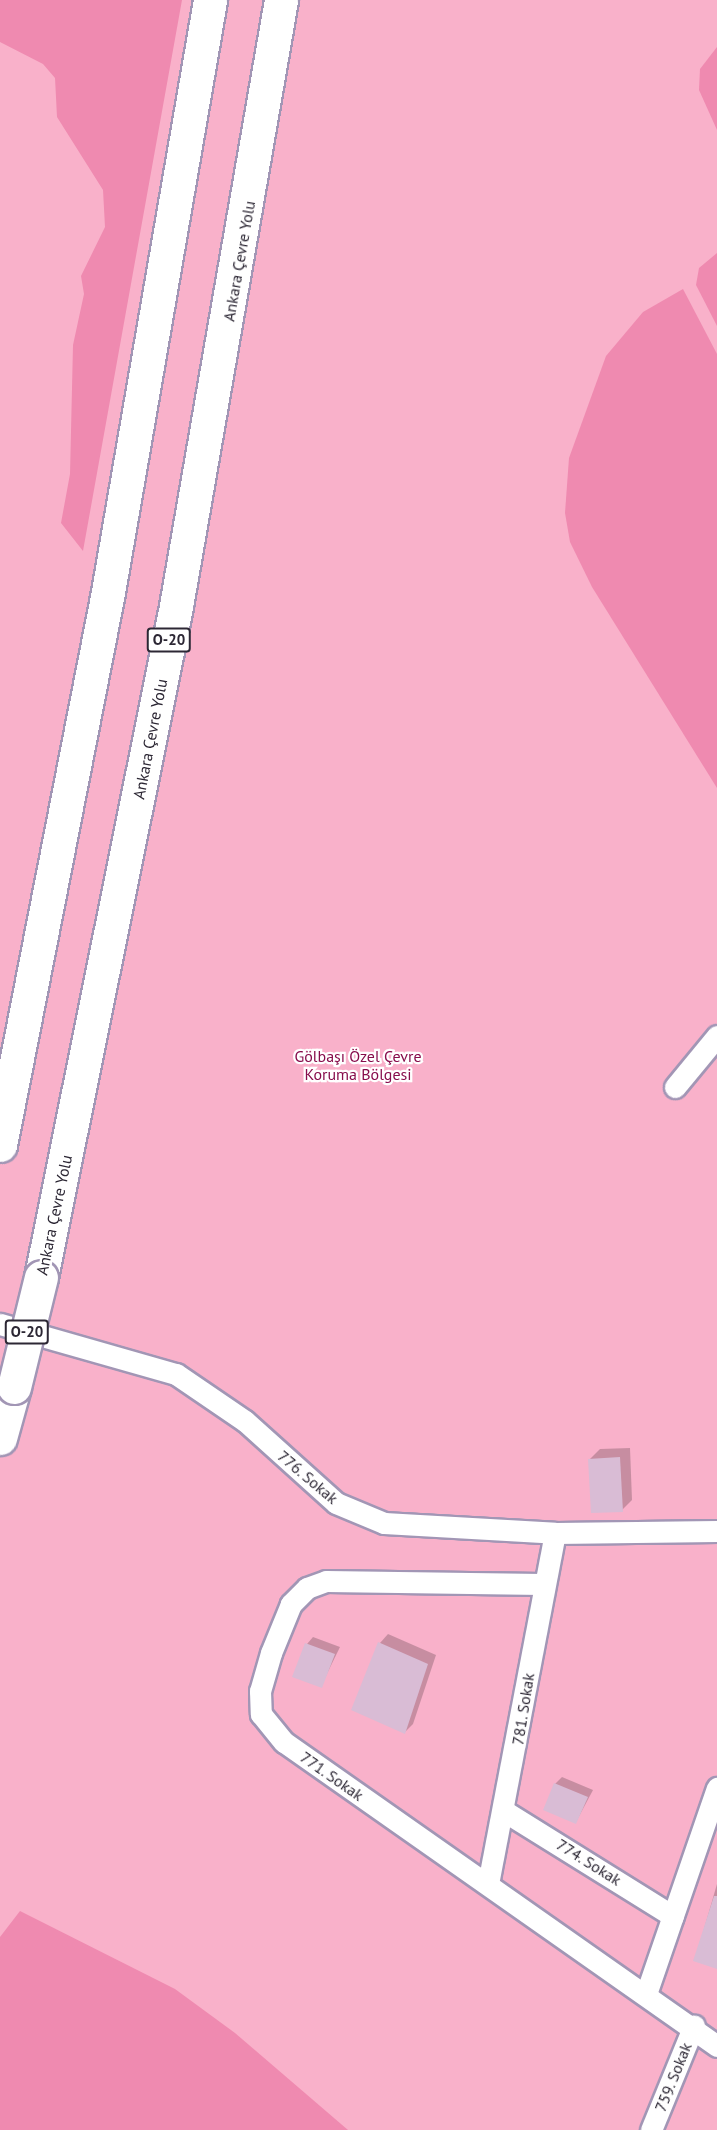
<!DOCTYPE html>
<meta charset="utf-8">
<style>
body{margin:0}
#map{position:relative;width:717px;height:2130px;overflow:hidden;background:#e9dffa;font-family:"PT Sans",sans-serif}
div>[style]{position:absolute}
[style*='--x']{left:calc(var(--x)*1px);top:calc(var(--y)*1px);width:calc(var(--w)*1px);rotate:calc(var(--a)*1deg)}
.green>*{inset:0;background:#f9b1ca}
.forest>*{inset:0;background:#ef8ab0}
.shadow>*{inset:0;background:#0003}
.building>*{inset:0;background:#d9bcd5}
.roads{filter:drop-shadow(2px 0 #a296b5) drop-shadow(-2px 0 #a296b5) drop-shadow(0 2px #a296b5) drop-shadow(0 -2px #a296b5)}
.street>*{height:21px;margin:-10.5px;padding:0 10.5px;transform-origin:10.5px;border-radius:10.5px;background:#fff}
.highway>*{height:33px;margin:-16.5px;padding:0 16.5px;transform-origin:16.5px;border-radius:16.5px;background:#fff}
.bridges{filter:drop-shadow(2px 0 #a296b5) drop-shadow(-2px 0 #a296b5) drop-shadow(0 2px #a296b5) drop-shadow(0 -2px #a296b5)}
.highway-bridge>*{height:33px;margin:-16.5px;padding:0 16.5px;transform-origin:16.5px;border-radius:16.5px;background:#fff}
span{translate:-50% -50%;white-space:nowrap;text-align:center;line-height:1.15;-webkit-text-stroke:4.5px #fff;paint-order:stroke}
.shield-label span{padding:2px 4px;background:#fff;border:2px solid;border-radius:4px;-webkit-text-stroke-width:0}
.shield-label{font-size:15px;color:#2c2734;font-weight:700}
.street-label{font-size:16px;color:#2c2734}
.park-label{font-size:16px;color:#870d4c}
</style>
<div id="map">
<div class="green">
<i style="clip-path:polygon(0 0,717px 0,717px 2130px,0 2130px)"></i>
</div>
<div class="forest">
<i style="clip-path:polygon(0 0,182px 0,83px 551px,61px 523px,70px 474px,73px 345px,84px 294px,81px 276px,105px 227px,103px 190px,57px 117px,55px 78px,43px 64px,0 42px)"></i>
<i style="clip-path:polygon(717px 47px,717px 130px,699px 90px,700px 69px)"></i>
<i style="clip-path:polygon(717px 253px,717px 326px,696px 285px,699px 268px)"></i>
<i style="clip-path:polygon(683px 289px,717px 354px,717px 788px,592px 587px,570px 542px,565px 513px,569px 458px,606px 356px,643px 312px)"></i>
<i style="clip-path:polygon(20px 1911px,175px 1989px,235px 2033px,348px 2130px,0 2130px,0 1937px)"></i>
</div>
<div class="shadow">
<i style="clip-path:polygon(630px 1448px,632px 1500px,622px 1510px,590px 1459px,600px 1449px)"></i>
<i style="clip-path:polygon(388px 1634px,436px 1655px,413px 1724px,405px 1732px,380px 1643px)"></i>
<i style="clip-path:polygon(313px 1637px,340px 1647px,321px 1686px,307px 1644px)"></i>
<i style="clip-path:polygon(562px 1777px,593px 1790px,576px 1822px,555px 1784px)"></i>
<i style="clip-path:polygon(717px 1884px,717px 1967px,695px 1960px)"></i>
</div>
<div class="building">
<i style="clip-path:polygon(620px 1457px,623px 1512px,591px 1513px,588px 1459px)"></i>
<i style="clip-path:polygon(378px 1642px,428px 1664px,405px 1734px,351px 1710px)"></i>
<i style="clip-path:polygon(305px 1643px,335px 1654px,322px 1688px,292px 1677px)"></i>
<i style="clip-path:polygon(554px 1783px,588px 1797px,576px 1824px,543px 1810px)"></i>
<i style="clip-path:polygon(714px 1896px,717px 1896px,717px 1969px,693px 1961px)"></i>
</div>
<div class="roads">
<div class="street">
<i style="--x:675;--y:1087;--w:66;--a:-50.5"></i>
<i style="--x:0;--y:1324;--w:183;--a:15.9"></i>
<i style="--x:176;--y:1374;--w:83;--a:34.3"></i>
<i style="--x:245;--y:1421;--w:122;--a:42"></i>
<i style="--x:336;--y:1503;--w:52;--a:22.6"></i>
<i style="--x:384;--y:1523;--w:171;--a:3.3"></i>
<i style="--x:555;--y:1533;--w:162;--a:-0.7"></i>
<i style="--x:542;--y:1584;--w:216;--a:-179.2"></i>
<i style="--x:326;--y:1581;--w:20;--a:160"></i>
<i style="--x:307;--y:1588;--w:23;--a:135"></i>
<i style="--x:291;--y:1604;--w:53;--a:112.2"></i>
<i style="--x:271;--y:1653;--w:40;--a:106"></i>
<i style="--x:260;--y:1691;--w:23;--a:88"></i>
<i style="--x:261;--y:1714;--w:36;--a:51"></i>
<i style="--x:284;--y:1742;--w:529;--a:35.07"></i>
<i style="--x:504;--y:1811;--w:199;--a:31.9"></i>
<i style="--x:488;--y:1884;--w:357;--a:-79.2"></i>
<i style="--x:646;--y:1994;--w:218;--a:-71"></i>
<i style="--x:651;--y:2130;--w:113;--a:-67.7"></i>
</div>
<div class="highway">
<i style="--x:0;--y:1145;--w:563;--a:-78.95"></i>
<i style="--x:108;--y:592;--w:601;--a:-80.22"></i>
<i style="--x:41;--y:1277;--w:684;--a:-78.62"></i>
<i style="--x:176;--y:606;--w:615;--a:-80.17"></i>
<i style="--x:0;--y:1438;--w:53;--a:-74.6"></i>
</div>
</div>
<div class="bridges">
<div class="highway-bridge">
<i style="--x:14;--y:1387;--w:113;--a:-76.2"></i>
</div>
</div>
<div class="shield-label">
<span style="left:169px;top:640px">O-20</span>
<span style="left:27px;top:1332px">O-20</span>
</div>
<div class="street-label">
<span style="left:239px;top:261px;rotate:-80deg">Ankara Çevre Yolu</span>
<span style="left:150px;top:739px;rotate:-79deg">Ankara Çevre Yolu</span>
<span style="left:54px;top:1215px;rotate:-78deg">Ankara Çevre Yolu</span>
<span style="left:308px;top:1477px;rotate:40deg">776. Sokak</span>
<span style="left:523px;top:1709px;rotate:-81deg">781. Sokak</span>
<span style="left:332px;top:1776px;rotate:35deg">771. Sokak</span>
<span style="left:589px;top:1862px;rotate:32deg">774. Sokak</span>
<span style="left:673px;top:2077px;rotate:-68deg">759. Sokak</span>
</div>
<div class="park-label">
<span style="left:358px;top:1065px">Gölbaşı Özel Çevre<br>Koruma Bölgesi</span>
</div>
</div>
